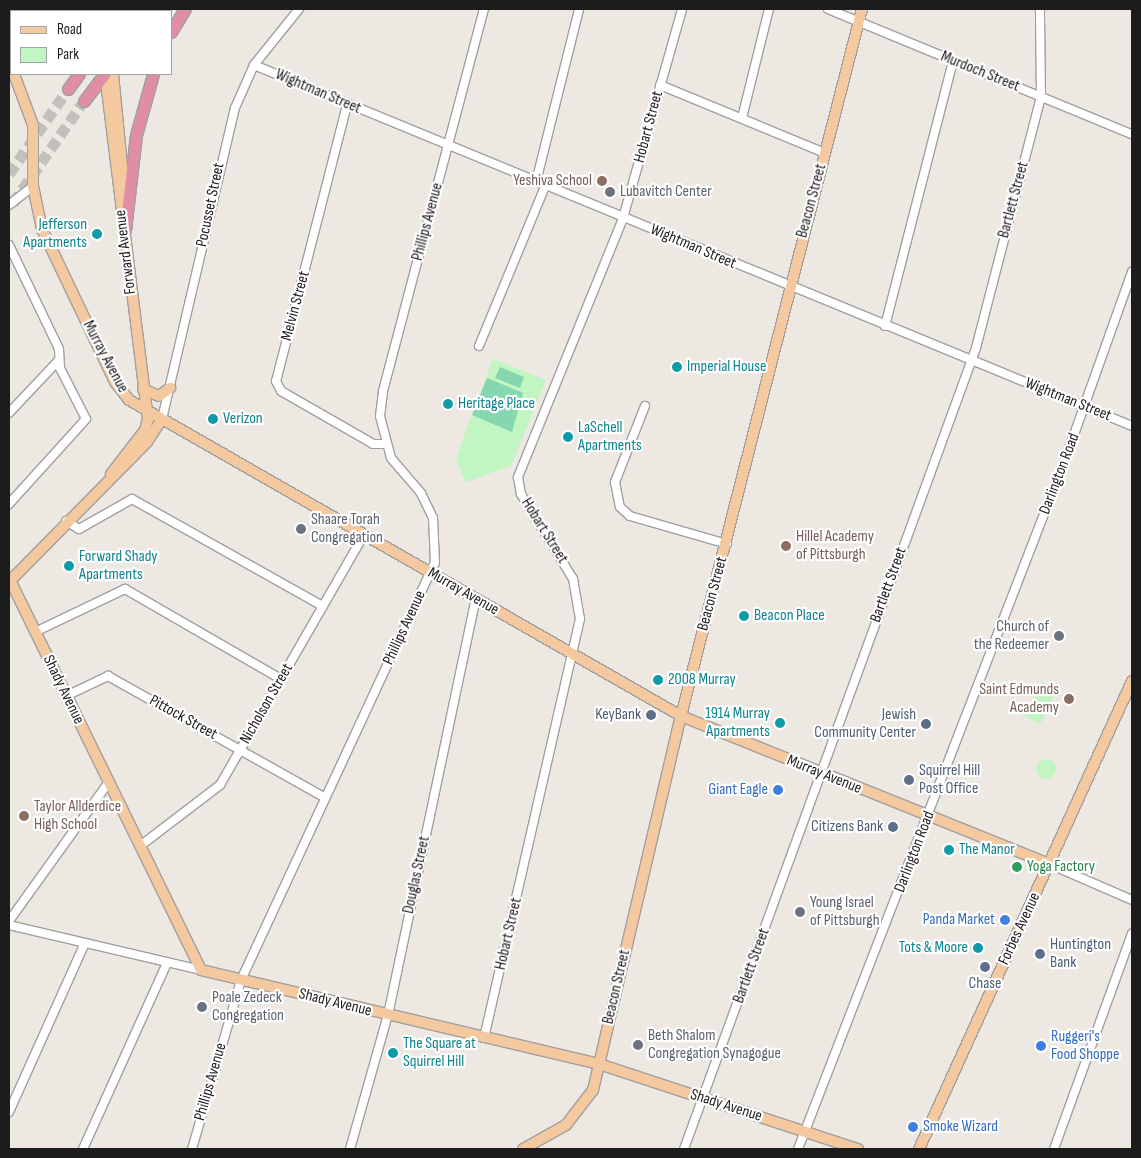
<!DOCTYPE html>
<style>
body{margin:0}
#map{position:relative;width:1141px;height:1158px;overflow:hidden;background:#ede8e2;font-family:"Sofia Sans Condensed",sans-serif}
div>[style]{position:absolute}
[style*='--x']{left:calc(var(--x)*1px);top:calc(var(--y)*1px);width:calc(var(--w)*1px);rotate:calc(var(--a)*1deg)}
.park>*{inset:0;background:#c1f5c1}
.round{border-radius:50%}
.pitch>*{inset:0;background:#85d7b0}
.highway-tunnel>*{height:11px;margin-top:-5.5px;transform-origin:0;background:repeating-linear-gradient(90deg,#c3bfba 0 11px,transparent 0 16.5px)}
.roads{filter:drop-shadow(1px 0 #a0a0a0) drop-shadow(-1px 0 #a0a0a0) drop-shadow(0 1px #a0a0a0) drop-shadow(0 -1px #a0a0a0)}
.minor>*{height:8px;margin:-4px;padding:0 4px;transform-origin:4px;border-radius:4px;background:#fff}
.major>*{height:10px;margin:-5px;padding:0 5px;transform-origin:5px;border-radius:5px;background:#f5c99f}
.highway>*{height:11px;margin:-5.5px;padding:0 5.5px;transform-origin:5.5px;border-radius:5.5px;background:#df8ea4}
.dots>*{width:14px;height:14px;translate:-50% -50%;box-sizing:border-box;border:2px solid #fff;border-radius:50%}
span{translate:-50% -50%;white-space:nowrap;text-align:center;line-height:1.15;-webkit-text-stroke:4.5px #fff;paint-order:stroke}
.street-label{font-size:16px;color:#1c1c1c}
.education-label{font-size:16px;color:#785e54}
.right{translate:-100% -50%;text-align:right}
.left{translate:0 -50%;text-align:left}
.worship-label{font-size:16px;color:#5b616d}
.culture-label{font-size:16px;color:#0d838f}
.service-label{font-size:16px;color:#4e5e75}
.shop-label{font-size:16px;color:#366cbe}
.leisure-label{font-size:16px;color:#27864d}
.frame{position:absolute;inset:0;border:10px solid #1c1c1c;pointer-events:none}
.legend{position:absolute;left:10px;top:10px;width:162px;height:65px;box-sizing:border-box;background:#fff;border:1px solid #a4a4a4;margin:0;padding:6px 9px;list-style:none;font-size:15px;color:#1c1c1c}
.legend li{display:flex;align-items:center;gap:10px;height:25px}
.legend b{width:25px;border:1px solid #a4a4a4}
</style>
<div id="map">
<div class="park">
<i style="clip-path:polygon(493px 359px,546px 380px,511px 466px,465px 482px,456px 458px)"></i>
<i style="clip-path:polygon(1042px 681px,1056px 692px,1040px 724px,1018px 713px,1021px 705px,1031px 708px)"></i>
<i class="round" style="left:1036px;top:759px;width:20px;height:20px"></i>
</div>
<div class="pitch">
<i style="clip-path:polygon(500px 367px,524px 377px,520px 388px,495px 378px)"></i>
<i style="clip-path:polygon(487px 378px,523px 393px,512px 432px,472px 415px)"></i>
</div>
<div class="highway-tunnel">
<i style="--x:9;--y:174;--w:103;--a:-55.2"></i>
<i style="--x:13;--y:203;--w:124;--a:-55.2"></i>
</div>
<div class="roads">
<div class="minor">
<i style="--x:828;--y:9;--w:329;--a:22.4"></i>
<i style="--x:254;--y:65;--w:949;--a:22.35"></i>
<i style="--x:660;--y:85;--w:178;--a:22.4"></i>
<i style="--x:347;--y:105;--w:285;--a:104.4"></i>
<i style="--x:276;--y:381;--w:11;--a:63"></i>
<i style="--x:281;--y:391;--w:106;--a:29.9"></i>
<i style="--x:373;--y:444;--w:12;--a:0"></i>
<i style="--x:742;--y:118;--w:112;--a:-76.1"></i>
<i style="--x:536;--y:182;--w:178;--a:-76"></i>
<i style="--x:9;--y:205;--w:31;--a:-38"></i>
<i style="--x:9;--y:245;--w:115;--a:64.3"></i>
<i style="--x:59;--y:349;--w:19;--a:87"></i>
<i style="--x:60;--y:368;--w:57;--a:63"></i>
<i style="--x:86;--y:419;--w:115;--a:132.2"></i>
<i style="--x:885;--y:326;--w:274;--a:-75.6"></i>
<i style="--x:479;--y:346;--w:172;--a:-67.5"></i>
<i style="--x:645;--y:406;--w:82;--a:111.5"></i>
<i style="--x:615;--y:482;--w:25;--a:79"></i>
<i style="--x:620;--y:507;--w:13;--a:42"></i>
<i style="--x:630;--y:516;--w:101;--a:16.1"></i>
<i style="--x:9;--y:413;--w:73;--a:-46.7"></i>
<i style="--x:162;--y:419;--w:319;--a:-76.8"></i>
<i style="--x:235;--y:108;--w:47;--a:-66.2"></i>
<i style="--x:254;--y:65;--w:72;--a:-51.2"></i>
<i style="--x:66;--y:521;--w:15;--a:32"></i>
<i style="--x:79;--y:529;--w:61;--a:-29.5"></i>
<i style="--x:132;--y:499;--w:219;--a:29.3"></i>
<i style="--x:35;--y:632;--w:100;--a:-25.5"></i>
<i style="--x:125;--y:589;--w:180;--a:30"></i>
<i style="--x:66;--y:696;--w:47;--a:-25.5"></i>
<i style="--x:108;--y:676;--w:249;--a:29.3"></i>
<i style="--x:140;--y:846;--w:101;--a:-37.3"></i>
<i style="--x:220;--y:785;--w:289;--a:-60.1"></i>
<i style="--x:1049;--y:864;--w:90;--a:23.4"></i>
<i style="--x:9;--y:921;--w:171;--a:-54.3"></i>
<i style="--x:9;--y:925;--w:197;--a:13.2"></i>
<i style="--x:484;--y:1038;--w:430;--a:-77.1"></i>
<i style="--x:580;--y:619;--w:41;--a:-99.9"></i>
<i style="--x:573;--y:579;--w:100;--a:-121.5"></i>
<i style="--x:521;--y:494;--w:17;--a:-100"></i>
<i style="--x:518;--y:477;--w:279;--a:-67.9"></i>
<i style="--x:623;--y:218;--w:217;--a:-74.2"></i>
<i style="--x:9;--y:1112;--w:185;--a:-65.8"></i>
<i style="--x:83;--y:1149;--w:204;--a:-65.7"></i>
<i style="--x:192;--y:1149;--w:176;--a:-73.8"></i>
<i style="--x:241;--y:980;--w:460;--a:-65.1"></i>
<i style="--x:435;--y:563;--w:45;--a:-92.5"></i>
<i style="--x:433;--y:518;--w:28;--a:-116"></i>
<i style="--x:421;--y:493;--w:46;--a:-130.6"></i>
<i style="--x:391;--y:458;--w:43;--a:-104.7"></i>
<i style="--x:380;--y:416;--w:25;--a:-83"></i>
<i style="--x:383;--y:391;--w:395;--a:-75.2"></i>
<i style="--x:350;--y:1149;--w:139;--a:-74.2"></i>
<i style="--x:388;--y:1015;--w:425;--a:-78.1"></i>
<i style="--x:684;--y:1149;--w:853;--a:-69.97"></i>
<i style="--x:976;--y:348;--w:259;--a:-75.5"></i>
<i style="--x:1041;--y:97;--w:88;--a:-90.7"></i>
<i style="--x:798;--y:1149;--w:739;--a:-68.82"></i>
<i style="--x:1065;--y:460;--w:200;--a:-70.4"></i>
<i style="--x:1054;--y:1149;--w:229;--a:-70.1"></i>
</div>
<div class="major">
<i style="--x:97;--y:9;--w:2;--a:90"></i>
<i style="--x:107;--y:11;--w:2;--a:-90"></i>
<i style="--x:9;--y:62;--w:6;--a:72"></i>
<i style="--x:14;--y:74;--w:54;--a:69.6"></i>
<i style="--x:33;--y:125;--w:61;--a:90"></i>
<i style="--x:33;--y:186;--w:44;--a:78.2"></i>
<i style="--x:42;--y:229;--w:170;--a:64.5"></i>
<i style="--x:115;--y:382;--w:23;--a:52"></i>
<i style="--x:129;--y:400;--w:636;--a:29.79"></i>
<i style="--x:681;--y:716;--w:397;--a:21.9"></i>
<i style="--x:105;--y:74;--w:348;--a:82.9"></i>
<i style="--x:148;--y:419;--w:11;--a:105"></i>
<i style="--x:145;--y:430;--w:56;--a:127.7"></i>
<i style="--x:113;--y:74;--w:124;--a:84.4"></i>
<i style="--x:143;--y:389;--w:17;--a:24"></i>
<i style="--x:159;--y:396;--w:14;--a:-36"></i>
<i style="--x:9;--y:578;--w:436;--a:63.9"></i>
<i style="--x:201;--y:970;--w:409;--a:13.3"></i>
<i style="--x:599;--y:1064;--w:273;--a:18.2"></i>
<i style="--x:9;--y:582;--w:197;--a:-45.4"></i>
<i style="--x:147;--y:442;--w:27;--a:-57"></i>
<i style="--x:523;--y:1149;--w:49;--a:-29.2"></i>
<i style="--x:566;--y:1125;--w:44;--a:-52.4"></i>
<i style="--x:593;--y:1090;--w:384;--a:-76.8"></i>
<i style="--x:681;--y:716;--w:730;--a:-75.64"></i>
<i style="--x:919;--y:1149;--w:514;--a:-65.53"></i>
</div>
<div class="highway">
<i style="--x:127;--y:11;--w:3;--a:-45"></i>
<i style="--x:154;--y:11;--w:3;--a:-45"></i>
<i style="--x:171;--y:32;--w:27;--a:-59"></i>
<i style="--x:68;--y:89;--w:19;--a:-54"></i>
<i style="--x:84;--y:101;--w:34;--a:-53"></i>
<i style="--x:125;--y:230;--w:96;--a:-83.4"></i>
<i style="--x:136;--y:135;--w:63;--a:-74.4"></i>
</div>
</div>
<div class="dots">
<i style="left:602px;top:181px;background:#8d6e63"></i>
<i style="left:610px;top:192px;background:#6b7280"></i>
<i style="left:97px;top:234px;background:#0f9aa8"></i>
<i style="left:677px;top:367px;background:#0f9aa8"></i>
<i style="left:448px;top:404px;background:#0f9aa8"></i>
<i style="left:213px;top:419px;background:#0f9aa8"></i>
<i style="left:568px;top:437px;background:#0f9aa8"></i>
<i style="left:301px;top:529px;background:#6b7280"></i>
<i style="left:786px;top:546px;background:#8d6e63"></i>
<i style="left:69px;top:566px;background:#0f9aa8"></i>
<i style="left:744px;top:616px;background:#0f9aa8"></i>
<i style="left:1059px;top:636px;background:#6b7280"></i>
<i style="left:658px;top:680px;background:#0f9aa8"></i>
<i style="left:1069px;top:699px;background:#8d6e63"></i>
<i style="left:651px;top:715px;background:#5c6f8a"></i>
<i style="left:780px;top:723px;background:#0f9aa8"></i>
<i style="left:926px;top:724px;background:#5c6f8a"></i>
<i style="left:909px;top:780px;background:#5c6f8a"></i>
<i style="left:778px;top:790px;background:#3f7fe0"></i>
<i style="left:24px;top:816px;background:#8d6e63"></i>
<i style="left:893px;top:827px;background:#5c6f8a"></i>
<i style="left:949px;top:850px;background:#0f9aa8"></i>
<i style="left:1017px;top:867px;background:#2e9e5b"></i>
<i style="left:800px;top:912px;background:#6b7280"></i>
<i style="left:1005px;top:920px;background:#3f7fe0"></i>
<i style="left:978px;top:948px;background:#0f9aa8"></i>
<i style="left:1040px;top:954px;background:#5c6f8a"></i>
<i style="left:985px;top:967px;background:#5c6f8a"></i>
<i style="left:202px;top:1007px;background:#6b7280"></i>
<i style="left:638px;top:1045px;background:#6b7280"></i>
<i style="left:1041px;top:1046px;background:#3f7fe0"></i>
<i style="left:393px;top:1053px;background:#0f9aa8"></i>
<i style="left:913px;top:1127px;background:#3f7fe0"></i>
</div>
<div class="street-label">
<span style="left:980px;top:72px;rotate:22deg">Murdoch Street</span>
<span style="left:318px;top:92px;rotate:23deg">Wightman Street</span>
<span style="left:649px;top:127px;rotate:-75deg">Hobart Street</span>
<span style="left:1014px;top:200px;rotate:-75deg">Bartlett Street</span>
<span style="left:812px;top:201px;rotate:-75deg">Beacon Street</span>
<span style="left:211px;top:205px;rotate:-78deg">Pocusset Street</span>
<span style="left:428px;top:222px;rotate:-75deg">Phillips Avenue</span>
<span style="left:693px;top:247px;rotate:23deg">Wightman Street</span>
<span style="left:126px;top:252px;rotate:-97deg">Forward Avenue</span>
<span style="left:296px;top:306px;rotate:-75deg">Melvin Street</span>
<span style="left:105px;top:357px;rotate:62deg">Murray Avenue</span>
<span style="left:1068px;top:400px;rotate:22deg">Wightman Street</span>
<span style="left:1060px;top:474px;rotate:-69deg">Darlington Road</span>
<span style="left:544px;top:531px;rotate:58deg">Hobart Street</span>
<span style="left:889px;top:585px;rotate:-70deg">Bartlett Street</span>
<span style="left:463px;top:592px;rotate:30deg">Murray Avenue</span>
<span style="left:713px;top:594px;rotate:-75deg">Beacon Street</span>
<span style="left:405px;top:628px;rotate:-65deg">Phillips Avenue</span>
<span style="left:63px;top:690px;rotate:64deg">Shady Avenue</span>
<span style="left:267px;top:704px;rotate:-60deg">Nicholson Street</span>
<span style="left:183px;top:718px;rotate:29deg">Pittock Street</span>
<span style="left:824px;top:775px;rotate:22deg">Murray Avenue</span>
<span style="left:915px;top:852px;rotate:-69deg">Darlington Road</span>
<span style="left:417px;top:875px;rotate:-78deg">Douglas Street</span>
<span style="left:1020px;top:929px;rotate:-65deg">Forbes Avenue</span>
<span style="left:509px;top:934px;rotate:-77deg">Hobart Street</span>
<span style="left:752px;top:966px;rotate:-70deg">Bartlett Street</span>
<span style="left:617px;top:987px;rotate:-77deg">Beacon Street</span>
<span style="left:335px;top:1003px;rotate:14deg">Shady Avenue</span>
<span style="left:211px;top:1082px;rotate:-74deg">Phillips Avenue</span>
<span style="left:726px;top:1106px;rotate:18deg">Shady Avenue</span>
</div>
<div class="education-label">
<span class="right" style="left:592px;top:181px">Yeshiva School</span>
<span class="left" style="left:796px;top:546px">Hillel Academy<br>of Pittsburgh</span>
<span class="right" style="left:1059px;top:699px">Saint Edmunds<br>Academy</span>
<span class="left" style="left:34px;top:816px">Taylor Allderdice<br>High School</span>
</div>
<div class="worship-label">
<span class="left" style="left:620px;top:192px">Lubavitch Center</span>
<span class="left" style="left:311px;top:529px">Shaare Torah<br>Congregation</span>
<span class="right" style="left:1049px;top:636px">Church of<br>the Redeemer</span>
<span class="left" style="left:810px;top:912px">Young Israel<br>of Pittsburgh</span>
<span class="left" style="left:212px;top:1007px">Poale Zedeck<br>Congregation</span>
<span class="left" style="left:648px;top:1045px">Beth Shalom<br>Congregation Synagogue</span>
</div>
<div class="culture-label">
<span class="right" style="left:87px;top:234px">Jefferson<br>Apartments</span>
<span class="left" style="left:687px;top:367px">Imperial House</span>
<span class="left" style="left:458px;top:404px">Heritage Place</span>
<span class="left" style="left:223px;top:419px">Verizon</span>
<span class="left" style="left:578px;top:437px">LaSchell<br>Apartments</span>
<span class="left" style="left:79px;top:566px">Forward Shady<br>Apartments</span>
<span class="left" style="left:754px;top:616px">Beacon Place</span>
<span class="left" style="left:668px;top:680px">2008 Murray</span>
<span class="right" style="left:770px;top:723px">1914 Murray<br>Apartments</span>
<span class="left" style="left:959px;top:850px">The Manor</span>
<span class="right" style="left:968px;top:948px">Tots &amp; Moore</span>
<span class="left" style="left:403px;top:1053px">The Square at<br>Squirrel Hill</span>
</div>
<div class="service-label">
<span class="right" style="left:641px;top:715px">KeyBank</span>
<span class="right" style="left:916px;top:724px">Jewish<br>Community Center</span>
<span class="left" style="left:919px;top:780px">Squirrel Hill<br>Post Office</span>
<span class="right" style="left:883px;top:827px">Citizens Bank</span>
<span class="left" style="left:1050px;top:954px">Huntington<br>Bank</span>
<span style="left:985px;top:984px">Chase</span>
</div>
<div class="shop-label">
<span class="right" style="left:768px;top:790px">Giant Eagle</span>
<span class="right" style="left:995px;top:920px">Panda Market</span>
<span class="left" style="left:1051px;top:1046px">Ruggeri's<br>Food Shoppe</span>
<span class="left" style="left:923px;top:1127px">Smoke Wizard</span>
</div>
<div class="leisure-label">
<span class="left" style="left:1027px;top:867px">Yoga Factory</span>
</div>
<div class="frame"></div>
<ul class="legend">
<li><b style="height:6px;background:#f5c99f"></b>Road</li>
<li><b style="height:14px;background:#c1f5c1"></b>Park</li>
</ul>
</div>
